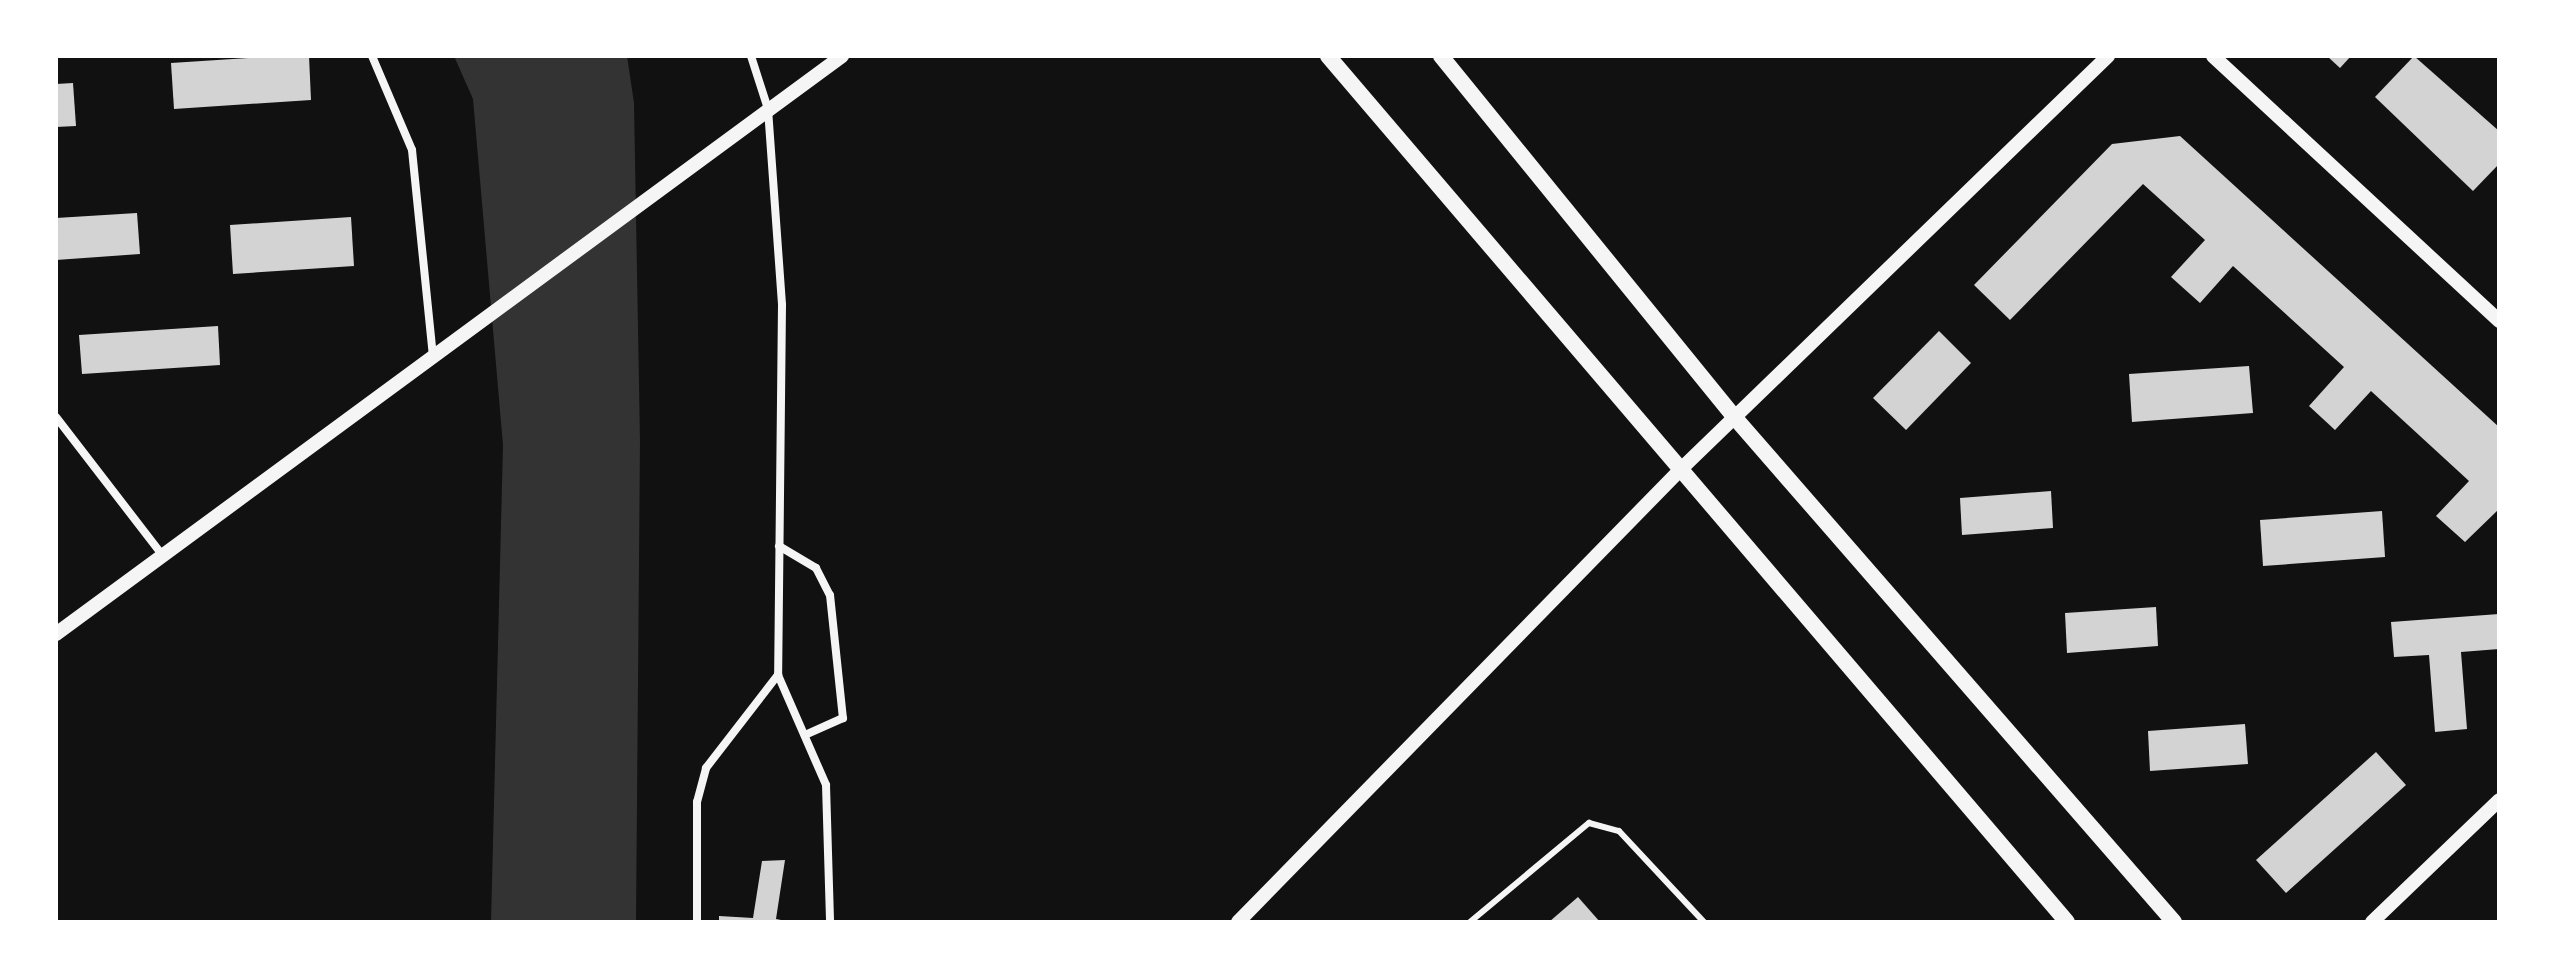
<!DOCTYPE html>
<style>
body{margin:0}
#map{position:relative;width:2555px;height:978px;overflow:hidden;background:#111;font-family:Quicksand,sans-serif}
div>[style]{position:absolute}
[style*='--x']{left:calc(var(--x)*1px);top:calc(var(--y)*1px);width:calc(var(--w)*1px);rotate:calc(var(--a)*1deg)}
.water>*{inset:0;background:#333}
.building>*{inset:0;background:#d3d3d3}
.service>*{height:6px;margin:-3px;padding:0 3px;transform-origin:3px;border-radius:3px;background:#f5f5f5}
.minor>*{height:8px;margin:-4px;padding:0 4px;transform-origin:4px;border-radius:4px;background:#f5f5f5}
.tertiary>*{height:14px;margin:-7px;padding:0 7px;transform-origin:7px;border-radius:7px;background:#f5f5f5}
.secondary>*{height:16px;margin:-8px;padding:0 8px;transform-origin:8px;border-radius:8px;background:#f5f5f5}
span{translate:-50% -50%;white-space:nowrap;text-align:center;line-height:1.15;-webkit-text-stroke:7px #fff;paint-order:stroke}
.frame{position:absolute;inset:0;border:58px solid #fff;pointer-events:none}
</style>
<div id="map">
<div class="water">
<i style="clip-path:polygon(454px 56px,627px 56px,634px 103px,640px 441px,636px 922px,491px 922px,503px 445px,473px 99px)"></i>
</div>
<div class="building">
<i style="clip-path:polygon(277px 56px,309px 56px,311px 100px,174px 109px,171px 63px)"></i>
<i style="clip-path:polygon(2327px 56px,2351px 56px,2340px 68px)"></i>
<i style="clip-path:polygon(2414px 56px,2499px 131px,2499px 164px,2473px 191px,2375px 97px)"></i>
<i style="clip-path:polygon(73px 83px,76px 126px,56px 127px,56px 84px)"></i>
<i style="clip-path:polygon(2180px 136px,2499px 427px,2499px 509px,2465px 542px,2436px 516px,2469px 481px,2371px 391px,2335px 430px,2309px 406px,2344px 367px,2233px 266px,2200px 303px,2171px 277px,2205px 240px,2143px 184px,2010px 320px,1974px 285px,2112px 144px)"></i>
<i style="clip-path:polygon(137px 213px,140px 254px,56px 260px,56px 218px)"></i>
<i style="clip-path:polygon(351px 217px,354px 266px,233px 274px,230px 225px)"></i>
<i style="clip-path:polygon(218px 326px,220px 365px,82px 374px,79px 335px)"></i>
<i style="clip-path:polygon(1939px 331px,1971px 363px,1906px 430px,1873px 398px)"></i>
<i style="clip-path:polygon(2249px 366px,2253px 413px,2132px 422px,2129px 374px)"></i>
<i style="clip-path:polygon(2051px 491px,2053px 528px,1962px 535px,1960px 498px)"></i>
<i style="clip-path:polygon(2382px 511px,2385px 557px,2263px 566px,2260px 520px)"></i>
<i style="clip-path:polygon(2156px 607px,2158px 646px,2067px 653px,2065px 613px)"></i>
<i style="clip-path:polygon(2499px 614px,2499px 649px,2461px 652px,2467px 729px,2435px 732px,2429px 655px,2394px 657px,2391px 622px)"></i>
<i style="clip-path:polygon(2245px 724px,2248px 764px,2150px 771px,2148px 731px)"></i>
<i style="clip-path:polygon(2376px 752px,2406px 785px,2286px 893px,2256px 860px)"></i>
<i style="clip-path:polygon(785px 860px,776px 919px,791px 922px,719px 922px,719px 916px,753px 918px,762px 861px)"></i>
<i style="clip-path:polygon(1578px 897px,1600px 922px,1549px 922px)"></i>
</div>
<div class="service">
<i style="--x:1470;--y:922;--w:155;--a:-39.8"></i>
<i style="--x:1589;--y:823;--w:31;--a:15"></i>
<i style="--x:1619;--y:831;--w:125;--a:47"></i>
</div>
<div class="minor">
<i style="--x:372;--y:56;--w:102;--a:66.9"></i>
<i style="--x:412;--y:150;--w:208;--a:84.2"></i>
<i style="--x:751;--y:56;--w:56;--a:72.2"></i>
<i style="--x:768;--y:109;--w:196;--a:85.9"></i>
<i style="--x:782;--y:305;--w:370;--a:90.6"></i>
<i style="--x:778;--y:675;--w:120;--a:66.4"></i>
<i style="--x:826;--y:785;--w:137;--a:88.3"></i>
<i style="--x:56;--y:417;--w:175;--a:52.4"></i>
<i style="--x:779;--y:546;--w:43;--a:30.7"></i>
<i style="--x:816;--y:568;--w:30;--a:63"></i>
<i style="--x:830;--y:595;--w:124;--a:84"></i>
<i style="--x:843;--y:718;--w:42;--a:155.9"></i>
<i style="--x:697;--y:922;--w:120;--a:-90"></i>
<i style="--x:697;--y:802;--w:35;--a:-75"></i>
<i style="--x:706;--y:768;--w:118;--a:-52.3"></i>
</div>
<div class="tertiary">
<i style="--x:2213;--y:56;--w:390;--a:42.8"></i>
<i style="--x:56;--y:634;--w:976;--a:-36.33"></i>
<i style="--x:1238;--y:922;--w:631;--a:-45.64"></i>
<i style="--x:1679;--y:471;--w:597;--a:-44.05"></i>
<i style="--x:2372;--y:922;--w:176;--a:-43.8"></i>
</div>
<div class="secondary">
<i style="--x:1328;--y:56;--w:1138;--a:49.52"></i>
<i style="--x:1441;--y:56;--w:468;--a:50.9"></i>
<i style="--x:1736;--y:419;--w:667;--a:48.95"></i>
</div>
<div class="frame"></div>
</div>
